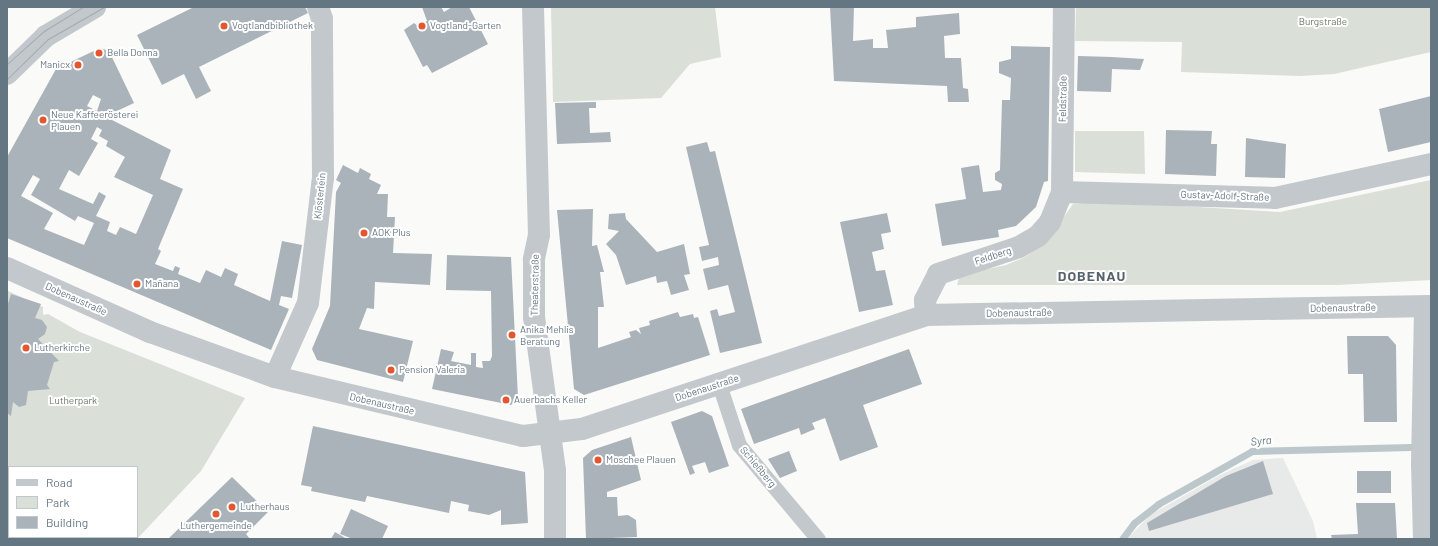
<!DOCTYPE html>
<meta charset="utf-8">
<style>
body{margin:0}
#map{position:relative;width:1438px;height:546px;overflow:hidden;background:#fafaf8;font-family:Barlow,sans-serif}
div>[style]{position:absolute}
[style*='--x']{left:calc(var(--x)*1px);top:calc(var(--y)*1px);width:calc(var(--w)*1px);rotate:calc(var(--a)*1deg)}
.built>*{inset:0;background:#e8e9e9}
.green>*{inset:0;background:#dadfd7}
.stream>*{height:7px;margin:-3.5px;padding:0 3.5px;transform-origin:3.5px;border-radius:3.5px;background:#bbc7cb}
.building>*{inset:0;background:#aab3b9}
.lane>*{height:15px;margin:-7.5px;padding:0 7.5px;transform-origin:7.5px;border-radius:7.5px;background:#c3c8cc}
.street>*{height:22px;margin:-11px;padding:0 11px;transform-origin:11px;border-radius:11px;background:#c3c8cc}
.tram>*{height:1px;margin:-0.5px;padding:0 0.5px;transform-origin:0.5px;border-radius:0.5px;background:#a2aab0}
.dots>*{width:11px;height:11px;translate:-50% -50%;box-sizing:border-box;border:2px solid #fff;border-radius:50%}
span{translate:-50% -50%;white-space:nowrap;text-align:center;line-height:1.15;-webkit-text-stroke:4px #fff;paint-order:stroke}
.park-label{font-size:10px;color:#687a64}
.poi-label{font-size:10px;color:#657683}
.left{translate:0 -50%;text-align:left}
.right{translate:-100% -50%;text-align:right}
.street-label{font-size:10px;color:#657683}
.water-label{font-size:11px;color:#60757c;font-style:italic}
.district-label{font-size:14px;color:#57646e;font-weight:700;letter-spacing:1px}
.frame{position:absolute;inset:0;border:8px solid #657683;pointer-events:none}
.legend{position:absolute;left:8px;top:466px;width:130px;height:72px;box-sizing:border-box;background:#fff;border:1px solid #c1c8cd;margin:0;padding:5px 7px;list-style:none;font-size:12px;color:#657683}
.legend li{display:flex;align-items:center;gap:8px;height:20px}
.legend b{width:20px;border:1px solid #c1c8cd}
</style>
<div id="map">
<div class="built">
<i style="clip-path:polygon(1283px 458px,1313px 521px,1317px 539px,1127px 539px,1150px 515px,1220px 475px,1253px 460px)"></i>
</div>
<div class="green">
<i style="clip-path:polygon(551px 7px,715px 7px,721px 57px,690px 64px,661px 98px,553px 102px)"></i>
<i style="clip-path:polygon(1076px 7px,1431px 7px,1431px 52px,1334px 74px,1300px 76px,1181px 72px,1182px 42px,1075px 41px)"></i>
<i style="clip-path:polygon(1075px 131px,1144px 131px,1145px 174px,1075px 172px)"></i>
<i style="clip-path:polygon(1431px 180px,1431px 280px,1337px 285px,957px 285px,960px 275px,1006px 265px,1025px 257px,1046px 242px,1073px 204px,1100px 201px,1280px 212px)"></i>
<i style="clip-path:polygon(evenodd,8px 291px,43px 307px,43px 315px,48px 314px,80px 332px,245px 398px,201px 471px,137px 539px,7px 539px,8px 291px,9px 467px,137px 467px,137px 537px,9px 537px,9px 467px)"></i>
</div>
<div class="stream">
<i style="--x:1122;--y:539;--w:20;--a:-53"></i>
<i style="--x:1134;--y:523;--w:31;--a:-38"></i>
<i style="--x:1158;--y:504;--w:108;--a:-29.4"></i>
<i style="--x:1252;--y:451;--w:169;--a:-1.4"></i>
</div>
<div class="building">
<i style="clip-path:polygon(194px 7px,305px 7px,308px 13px,199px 67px,211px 91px,196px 99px,184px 74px,162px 85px,137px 35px)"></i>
<i style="clip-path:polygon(422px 7px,441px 7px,444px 12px,452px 7px,469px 7px,488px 44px,432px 73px,427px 65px,423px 67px,404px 30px,414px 23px,418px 26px,427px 21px)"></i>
<i style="clip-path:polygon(830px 7px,854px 7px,853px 41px,873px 39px,873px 48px,888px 48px,886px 30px,916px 27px,916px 17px,959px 13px,960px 34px,944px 36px,945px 58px,961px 58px,963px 88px,968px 89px,969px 102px,948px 102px,947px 86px,834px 81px)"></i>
<i style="clip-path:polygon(1011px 46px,1050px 47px,1048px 181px,1044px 182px,1036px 207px,1016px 226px,998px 230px,999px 237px,942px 246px,935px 204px,966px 199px,961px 168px,979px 165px,983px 192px,1001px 190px,1002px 184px,995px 180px,995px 173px,1000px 170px,1002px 100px,1010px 100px,1011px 78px,999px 73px,999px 62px,1011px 59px)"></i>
<i style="clip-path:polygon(evenodd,100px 48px,109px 51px,134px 103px,117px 111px,112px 120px,171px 150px,160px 179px,183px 189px,158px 249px,161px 251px,155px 264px,173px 271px,175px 266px,180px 268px,178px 274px,200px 283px,206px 270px,221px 277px,225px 268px,238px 274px,234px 285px,270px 301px,282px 241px,302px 245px,292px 298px,281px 296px,279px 305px,289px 309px,271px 350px,7px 238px,7px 157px,56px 69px,100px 48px,93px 95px,101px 99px,97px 111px,87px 106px,93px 95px,100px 48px,97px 127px,102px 130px,99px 136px,108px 141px,106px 146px,125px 157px,114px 177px,153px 195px,136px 234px,120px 227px,116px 235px,107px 231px,110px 222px,96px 216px,106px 196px,99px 192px,93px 204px,59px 189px,69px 170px,79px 176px,98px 143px,91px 139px,97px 127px,100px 48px,33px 175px,40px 179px,31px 195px,75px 221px,78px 216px,94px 223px,84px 245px,44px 229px,53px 213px,21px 196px,33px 175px)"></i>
<i style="clip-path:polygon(1078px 56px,1112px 57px,1144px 59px,1140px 70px,1112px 69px,1111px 92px,1077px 91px)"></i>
<i style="clip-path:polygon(1431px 96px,1431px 142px,1388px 152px,1379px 109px)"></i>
<i style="clip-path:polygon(596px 102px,596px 108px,589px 108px,590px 133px,610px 132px,611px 142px,557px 144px,555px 103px)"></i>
<i style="clip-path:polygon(1166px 130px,1212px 131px,1211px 144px,1217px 144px,1216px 176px,1165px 174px)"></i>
<i style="clip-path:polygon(1246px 138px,1286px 144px,1285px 178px,1245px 177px)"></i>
<i style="clip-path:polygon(707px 142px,710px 152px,715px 151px,762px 343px,720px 353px,710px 311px,717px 309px,719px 316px,735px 312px,728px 285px,708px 290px,703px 269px,719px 265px,718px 257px,702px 261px,699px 247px,709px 245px,686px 147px)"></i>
<i style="clip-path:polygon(343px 165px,358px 173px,360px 168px,371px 174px,369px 179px,381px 185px,377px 194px,388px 194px,387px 217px,395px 217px,393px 253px,432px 254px,430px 285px,375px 282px,374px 309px,367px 308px,359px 329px,413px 341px,403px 382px,317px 360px,312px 349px,330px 306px,336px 192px,341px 183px,336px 180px)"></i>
<i style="clip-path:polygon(593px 209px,592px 246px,597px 245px,604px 272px,600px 272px,604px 307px,598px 307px,598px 348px,631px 337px,629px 332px,636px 330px,641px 334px,639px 328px,650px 325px,649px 321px,678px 312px,680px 317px,693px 314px,694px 318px,698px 317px,710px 355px,584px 395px,574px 389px,557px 210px)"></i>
<i style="clip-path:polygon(625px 213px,626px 219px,657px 252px,684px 244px,690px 274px,684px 275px,689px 290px,671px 295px,667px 281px,657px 283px,656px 276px,626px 285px,616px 255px,606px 244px,619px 231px,608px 229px,609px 214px)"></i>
<i style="clip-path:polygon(887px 213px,891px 232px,881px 234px,884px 249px,872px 252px,876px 271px,885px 270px,893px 305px,859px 312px,840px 222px)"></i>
<i style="clip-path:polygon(447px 255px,511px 257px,518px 398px,511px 405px,432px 389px,441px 349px,454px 352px,451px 361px,471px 365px,471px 353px,476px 353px,476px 367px,483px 368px,482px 361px,490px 361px,492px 356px,491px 291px,446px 290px)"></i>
<i style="clip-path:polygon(11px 294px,41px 304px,35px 318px,42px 320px,47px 327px,45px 334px,38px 339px,59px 361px,54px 362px,47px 385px,50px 389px,28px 391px,26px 405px,19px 407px,13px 402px,11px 416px,7px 413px,7px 307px)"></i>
<i style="clip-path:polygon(1347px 336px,1388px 336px,1396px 345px,1397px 422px,1364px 422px,1363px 374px,1348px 374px)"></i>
<i style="clip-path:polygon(909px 349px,922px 384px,863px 405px,878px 447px,840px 461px,825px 418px,812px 423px,815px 429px,801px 435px,799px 428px,754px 444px,741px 409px)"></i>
<i style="clip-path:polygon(702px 411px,712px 416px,729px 466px,709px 473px,705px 462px,692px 466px,695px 473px,690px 475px,671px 422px)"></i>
<i style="clip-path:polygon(313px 426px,525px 472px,528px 523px,501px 525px,501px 510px,489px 515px,468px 511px,469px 505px,451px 501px,449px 513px,367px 496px,365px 502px,311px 491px,312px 487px,301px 485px)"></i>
<i style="clip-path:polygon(631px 437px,641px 480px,607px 492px,607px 497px,617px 497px,618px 516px,628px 515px,636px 520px,637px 537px,586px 539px,583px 458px,592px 450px)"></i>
<i style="clip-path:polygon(789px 451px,797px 471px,780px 478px,768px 459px)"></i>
<i style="clip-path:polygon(1263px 461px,1273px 494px,1149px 531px,1147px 523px,1226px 476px)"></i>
<i style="clip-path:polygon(1357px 471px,1391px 471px,1391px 493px,1357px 493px)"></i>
<i style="clip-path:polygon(232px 477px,268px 512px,246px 534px,250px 539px,168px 539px)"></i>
<i style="clip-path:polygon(1356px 503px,1395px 503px,1397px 539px,1332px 539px,1331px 535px,1358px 534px)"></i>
<i style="clip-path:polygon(351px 509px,388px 526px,382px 539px,353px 539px,340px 534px)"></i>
<i style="clip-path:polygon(335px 532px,347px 539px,331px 539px)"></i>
</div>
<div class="lane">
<i style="--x:719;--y:384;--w:64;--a:71.8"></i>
<i style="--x:739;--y:445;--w:123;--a:50"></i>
</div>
<div class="street">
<i style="--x:533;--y:7;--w:228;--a:88.5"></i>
<i style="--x:539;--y:235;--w:25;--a:102"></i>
<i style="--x:534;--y:259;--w:58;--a:90"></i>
<i style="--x:534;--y:317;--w:155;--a:82.2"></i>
<i style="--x:555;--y:471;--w:68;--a:90"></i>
<i style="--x:7;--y:74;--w:54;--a:-44.3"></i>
<i style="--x:46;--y:36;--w:57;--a:-30.6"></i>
<i style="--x:1062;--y:192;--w:213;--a:1.6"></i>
<i style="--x:1275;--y:198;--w:160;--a:-12.3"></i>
<i style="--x:7;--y:268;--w:157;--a:24.1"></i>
<i style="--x:150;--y:332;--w:133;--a:19.8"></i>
<i style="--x:275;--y:377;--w:255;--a:13.4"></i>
<i style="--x:523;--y:436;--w:59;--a:-6.8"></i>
<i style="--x:582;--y:429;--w:362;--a:-18.3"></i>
<i style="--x:926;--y:315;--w:505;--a:-1.02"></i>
<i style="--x:926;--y:315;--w:15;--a:-94"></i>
<i style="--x:925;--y:300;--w:29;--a:-63"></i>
<i style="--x:938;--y:274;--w:85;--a:-18.4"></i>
<i style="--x:1019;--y:247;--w:22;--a:-30"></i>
<i style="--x:1038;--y:236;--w:18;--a:-49"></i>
<i style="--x:1050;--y:222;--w:32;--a:-68"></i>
<i style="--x:1062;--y:192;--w:185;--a:-89.4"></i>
<i style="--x:275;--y:377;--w:81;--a:-66"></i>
<i style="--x:308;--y:303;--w:126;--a:-83.2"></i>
<i style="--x:323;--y:178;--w:159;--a:-90.4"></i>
<i style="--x:322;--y:19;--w:13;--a:-108"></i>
<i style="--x:1424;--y:539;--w:74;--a:-91.5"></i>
<i style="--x:1422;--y:465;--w:158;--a:-88.9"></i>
</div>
<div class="tram">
<i style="--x:7;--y:64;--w:50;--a:-41.7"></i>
<i style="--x:44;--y:31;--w:46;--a:-31.6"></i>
<i style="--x:7;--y:79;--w:57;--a:-44.3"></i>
<i style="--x:48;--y:39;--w:64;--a:-29.7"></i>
</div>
<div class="dots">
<i style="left:224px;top:26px;background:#e4572e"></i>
<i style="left:422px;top:26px;background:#e4572e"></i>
<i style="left:99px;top:53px;background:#e4572e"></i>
<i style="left:78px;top:65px;background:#e4572e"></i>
<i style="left:43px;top:120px;background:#e4572e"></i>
<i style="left:364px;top:233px;background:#e4572e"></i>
<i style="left:137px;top:284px;background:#e4572e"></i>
<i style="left:512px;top:335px;background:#e4572e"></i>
<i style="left:26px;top:348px;background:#e4572e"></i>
<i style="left:391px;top:370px;background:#e4572e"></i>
<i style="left:506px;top:400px;background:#e4572e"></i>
<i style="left:598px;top:460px;background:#e4572e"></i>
<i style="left:232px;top:507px;background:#e4572e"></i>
<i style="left:216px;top:514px;background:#e4572e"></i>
</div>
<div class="park-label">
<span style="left:1323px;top:22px">Burgstraße</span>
<span style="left:73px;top:401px">Lutherpark</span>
</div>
<div class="poi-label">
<span class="left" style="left:232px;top:26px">Vogtlandbibliothek</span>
<span class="left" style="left:430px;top:26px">Vogtland-Garten</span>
<span class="left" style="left:107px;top:53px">Bella Donna</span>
<span class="right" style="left:70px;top:65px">Manicx</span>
<span class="left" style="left:51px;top:120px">Neue Kaffeerösterei<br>Plauen</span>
<span class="left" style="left:372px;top:233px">AOK Plus</span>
<span class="left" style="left:145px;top:284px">Mañana</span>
<span class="left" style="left:520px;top:335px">Anika Mehlis<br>Beratung</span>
<span class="left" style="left:34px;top:348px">Lutherkirche</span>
<span class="left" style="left:399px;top:370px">Pension Valeria</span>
<span class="left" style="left:514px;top:400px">Auerbachs Keller</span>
<span class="left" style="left:606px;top:460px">Moschee Plauen</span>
<span class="left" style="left:240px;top:507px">Lutherhaus</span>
<span style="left:216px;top:526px">Luthergemeinde</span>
</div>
<div class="street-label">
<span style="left:1063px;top:99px;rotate:-89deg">Feldstraße</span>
<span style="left:320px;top:196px;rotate:-84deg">Klösterlein</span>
<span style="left:1225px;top:196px;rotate:2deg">Gustav-Adolf-Straße</span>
<span style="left:993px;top:256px;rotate:-18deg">Feldberg</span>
<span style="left:535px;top:285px;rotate:-89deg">Theaterstraße</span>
<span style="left:76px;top:299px;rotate:24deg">Dobenaustraße</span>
<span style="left:1343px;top:308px;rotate:-1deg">Dobenaustraße</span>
<span style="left:1019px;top:313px;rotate:-1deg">Dobenaustraße</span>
<span style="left:707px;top:388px;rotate:-18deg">Dobenaustraße</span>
<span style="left:382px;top:404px;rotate:13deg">Dobenaustraße</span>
<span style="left:758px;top:467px;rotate:50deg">Schießberg</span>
</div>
<div class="water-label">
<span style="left:1261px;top:441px;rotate:-6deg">Syra</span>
</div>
<div class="district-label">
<span style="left:1092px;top:276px">DOBENAU</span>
</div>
<div class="frame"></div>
<ul class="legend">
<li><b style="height:5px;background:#c3c8cc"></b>Road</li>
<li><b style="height:11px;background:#dadfd7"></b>Park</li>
<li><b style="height:11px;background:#aab3b9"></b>Building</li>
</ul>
</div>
